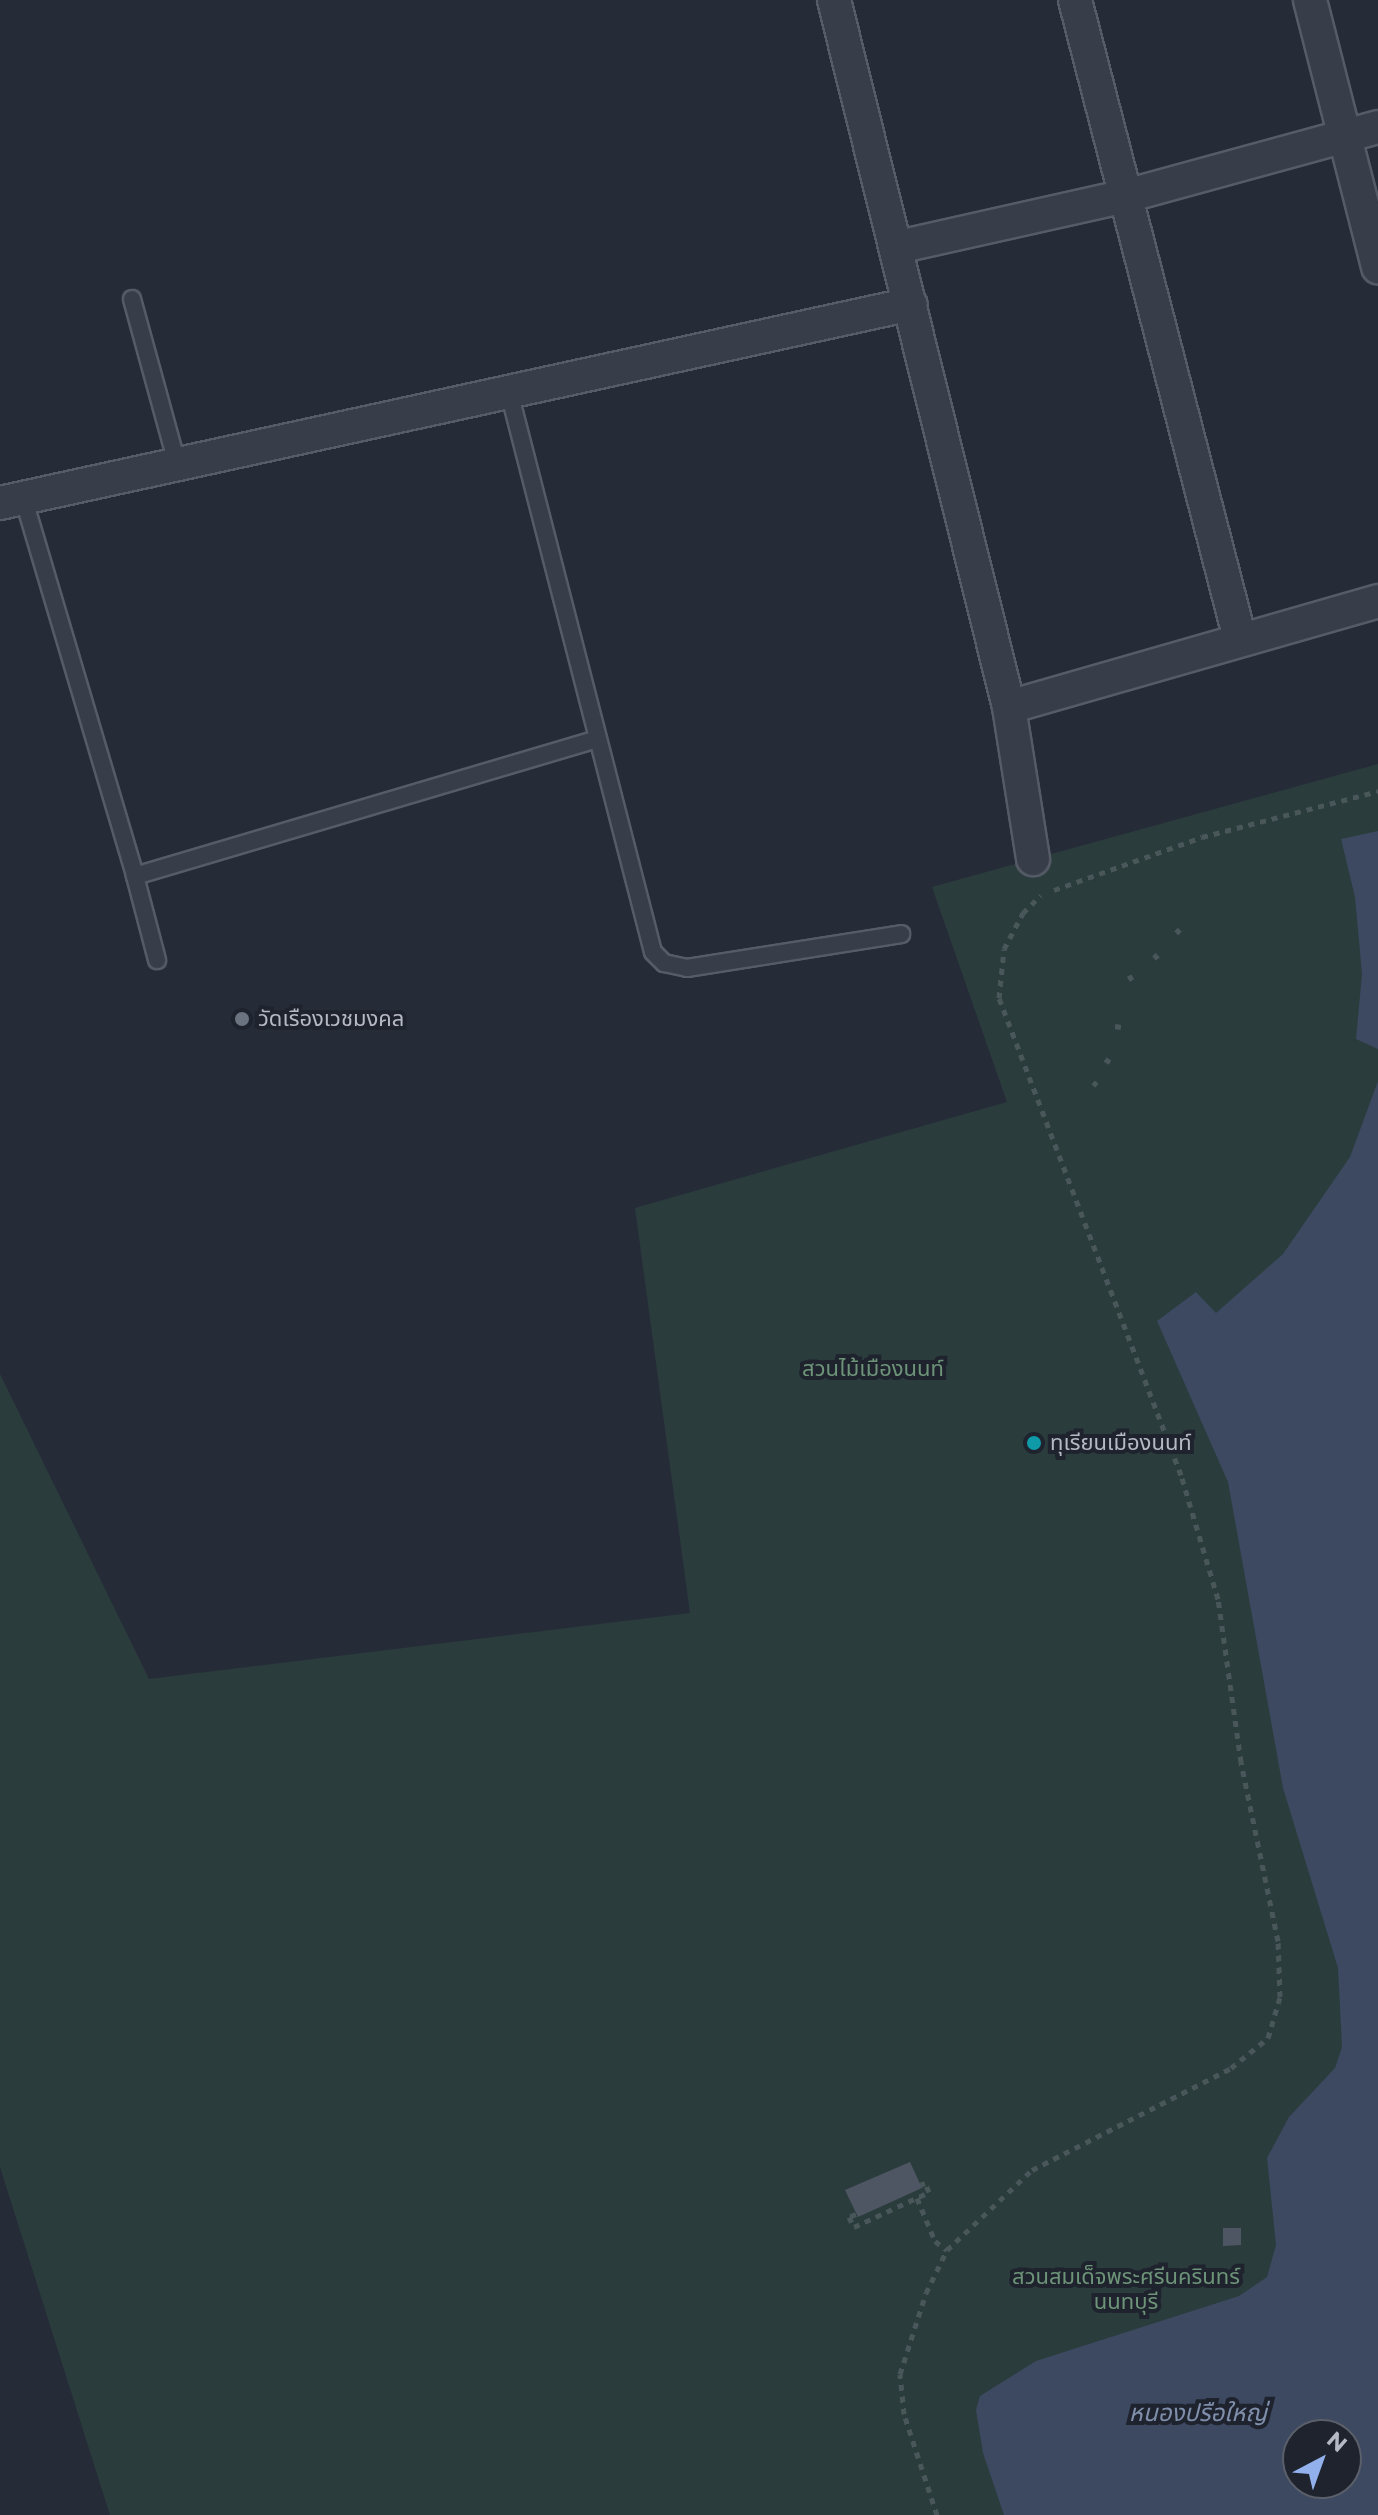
<!DOCTYPE html>
<meta charset="utf-8">
<style>
body{margin:0}
#map{position:relative;width:1378px;height:2515px;overflow:hidden;background:#252c38;font-family:Montserrat,"Noto Sans Thai",sans-serif}
div>[style]{position:absolute}
[style*='--x']{left:calc(var(--x)*1px);top:calc(var(--y)*1px);width:calc(var(--w)*1px);rotate:calc(var(--a)*1deg)}
.green>*{inset:0;background:#2b3c3d}
.water>*{inset:0;background:#3c4960}
.building>*{inset:0;background:#4e5664}
.path>*{height:5px;margin-top:-2.5px;transform-origin:0;background:repeating-linear-gradient(90deg,#49575b 0 6px,transparent 0 12px)}
.roads{filter:drop-shadow(2px 0 #565c67) drop-shadow(-2px 0 #565c67) drop-shadow(0 2px #565c67) drop-shadow(0 -2px #565c67)}
.service>*{height:16px;margin:-8px;padding:0 8px;transform-origin:8px;border-radius:8px;background:#383e49}
.minor>*{height:32px;margin:-16px;padding:0 16px;transform-origin:16px;border-radius:16px;background:#383e49}
.dots>*{width:22px;height:22px;translate:-50% -50%;box-sizing:border-box;border:4px solid #1e232e;border-radius:50%}
span{translate:-50% -50%;white-space:nowrap;text-align:center;line-height:1.15;-webkit-text-stroke:8px #1e232e;paint-order:stroke}
.poi-label{font-size:22px;color:#b4b9c5}
.left{translate:0 -50%;text-align:left}
.park-label{font-size:22px;color:#6d9378}
.water-label{font-size:24px;color:#7f8eaa;font-style:italic}
.north{position:absolute;left:1282px;top:2419px;width:80px;height:80px;box-sizing:border-box;background:#1e232e;border:2px solid #5a5f6a;border-radius:50%;rotate:41deg;font-size:22px;font-weight:700;line-height:32px;text-align:center;color:#b4b9c5}
.north::after{content:'';display:block;margin:auto;width:28px;height:36px;background:#92b0eb;clip-path:polygon(50% 0,100% 100%,50% 72%,0 100%)}
</style>
<div id="map">
<div class="green">
<i style="clip-path:polygon(evenodd,1378px 764px,1378px 2515px,110px 2515px,0 2167px,0 1374px,149px 1679px,690px 1613px,635px 1208px,1007px 1102px,932px 887px,1378px 764px,1298px 2435px,1346px 2435px,1346px 2483px,1298px 2483px,1298px 2435px)"></i>
</div>
<div class="water">
<i style="clip-path:polygon(1378px 831px,1378px 1049px,1356px 1039px,1362px 974px,1355px 897px,1341px 839px)"></i>
<i style="clip-path:polygon(evenodd,1378px 1081px,1378px 2515px,1004px 2515px,983px 2453px,976px 2410px,980px 2396px,1036px 2361px,1239px 2296px,1267px 2277px,1276px 2245px,1267px 2158px,1289px 2117px,1335px 2068px,1342px 2047px,1338px 1968px,1283px 1788px,1228px 1482px,1157px 1321px,1196px 1292px,1216px 1313px,1283px 1254px,1350px 1157px,1378px 1081px,1346px 2435px,1346px 2483px,1298px 2483px,1298px 2435px,1346px 2435px)"></i>
</div>
<div class="building">
<i style="clip-path:polygon(910px 2162px,922px 2188px,858px 2217px,845px 2190px)"></i>
<i style="clip-path:polygon(1223px 2228px,1241px 2228px,1241px 2245px,1223px 2246px)"></i>
</div>
<div class="path">
<i style="--x:1054;--y:890;--w:157;--a:-19.7"></i>
<i style="--x:1202;--y:837;--w:182;--a:-14.6"></i>
<i style="--x:1176;--y:929;--w:6;--a:45"></i>
<i style="--x:1154;--y:954;--w:6;--a:51"></i>
<i style="--x:1129;--y:975;--w:6;--a:59"></i>
<i style="--x:1115;--y:1026;--w:6;--a:9"></i>
<i style="--x:1105;--y:1059;--w:6;--a:31"></i>
<i style="--x:1093;--y:1082;--w:5;--a:37"></i>
<i style="--x:917;--y:2198;--w:47;--a:67.3"></i>
<i style="--x:935;--y:2241;--w:15;--a:37"></i>
<i style="--x:856;--y:2214;--w:8;--a:157"></i>
<i style="--x:849;--y:2217;--w:11;--a:63"></i>
<i style="--x:854;--y:2227;--w:83;--a:-25"></i>
<i style="--x:929;--y:2192;--w:10;--a:-114"></i>
<i style="--x:925;--y:2183;--w:5;--a:158"></i>
<i style="--x:937;--y:2515;--w:106;--a:-108.1"></i>
<i style="--x:904;--y:2414;--w:40;--a:-95.7"></i>
<i style="--x:900;--y:2374;--w:85;--a:-72.2"></i>
<i style="--x:926;--y:2293;--w:48;--a:-64"></i>
<i style="--x:947;--y:2250;--w:117;--a:-43.3"></i>
<i style="--x:1032;--y:2170;--w:224;--a:-27.1"></i>
<i style="--x:1231;--y:2068;--w:48;--a:-39"></i>
<i style="--x:1268;--y:2038;--w:43;--a:-73.7"></i>
<i style="--x:1280;--y:1997;--w:56;--a:-92"></i>
<i style="--x:1278;--y:1941;--w:183;--a:-101.7"></i>
<i style="--x:1241;--y:1762;--w:165;--a:-98"></i>
<i style="--x:1218;--y:1599;--w:129;--a:-106.6"></i>
<i style="--x:1181;--y:1475;--w:511;--a:-110.88"></i>
<i style="--x:999;--y:998;--w:49;--a:-84.2"></i>
<i style="--x:1004;--y:949;--w:41;--a:-62.2"></i>
<i style="--x:1023;--y:913;--w:25;--a:-45"></i>
</div>
<div class="roads">
<div class="service">
<i style="--x:132;--y:299;--w:171;--a:74.7"></i>
<i style="--x:509;--y:392;--w:578;--a:75.58"></i>
<i style="--x:653;--y:952;--w:16;--a:45"></i>
<i style="--x:664;--y:963;--w:24;--a:12"></i>
<i style="--x:687;--y:968;--w:217;--a:-9"></i>
<i style="--x:23;--y:497;--w:395;--a:73.5"></i>
<i style="--x:135;--y:876;--w:480;--a:-16.5"></i>
<i style="--x:135;--y:876;--w:87;--a:75.3"></i>
</div>
<div class="minor">
<i style="--x:834;--y:0;--w:728;--a:76.1"></i>
<i style="--x:1009;--y:707;--w:154;--a:81"></i>
<i style="--x:1075;--y:0;--w:660;--a:75.52"></i>
<i style="--x:1310;--y:0;--w:276;--a:75.7"></i>
<i style="--x:898;--y:247;--w:234;--a:-12.6"></i>
<i style="--x:1126;--y:196;--w:261;--a:-15.3"></i>
<i style="--x:0;--y:503;--w:932;--a:-12.32"></i>
<i style="--x:1009;--y:707;--w:384;--a:-16"></i>
</div>
</div>
<div class="dots">
<i style="left:242px;top:1019px;background:#6b7280"></i>
<i style="left:1034px;top:1443px;background:#0f9aa8"></i>
</div>
<div class="poi-label">
<span class="left" style="left:258px;top:1019px">วัดเรืองเวชมงคล</span>
<span class="left" style="left:1050px;top:1443px">ทุเรียนเมืองนนท์</span>
</div>
<div class="park-label">
<span style="left:873px;top:1369px">สวนไม้เมืองนนท์</span>
<span style="left:1126px;top:2289px">สวนสมเด็จพระศรีนครินทร์<br>นนทบุรี</span>
</div>
<div class="water-label">
<span style="left:1198px;top:2413px">หนองปรือใหญ่</span>
</div>
<div class="north">N</div>
</div>
